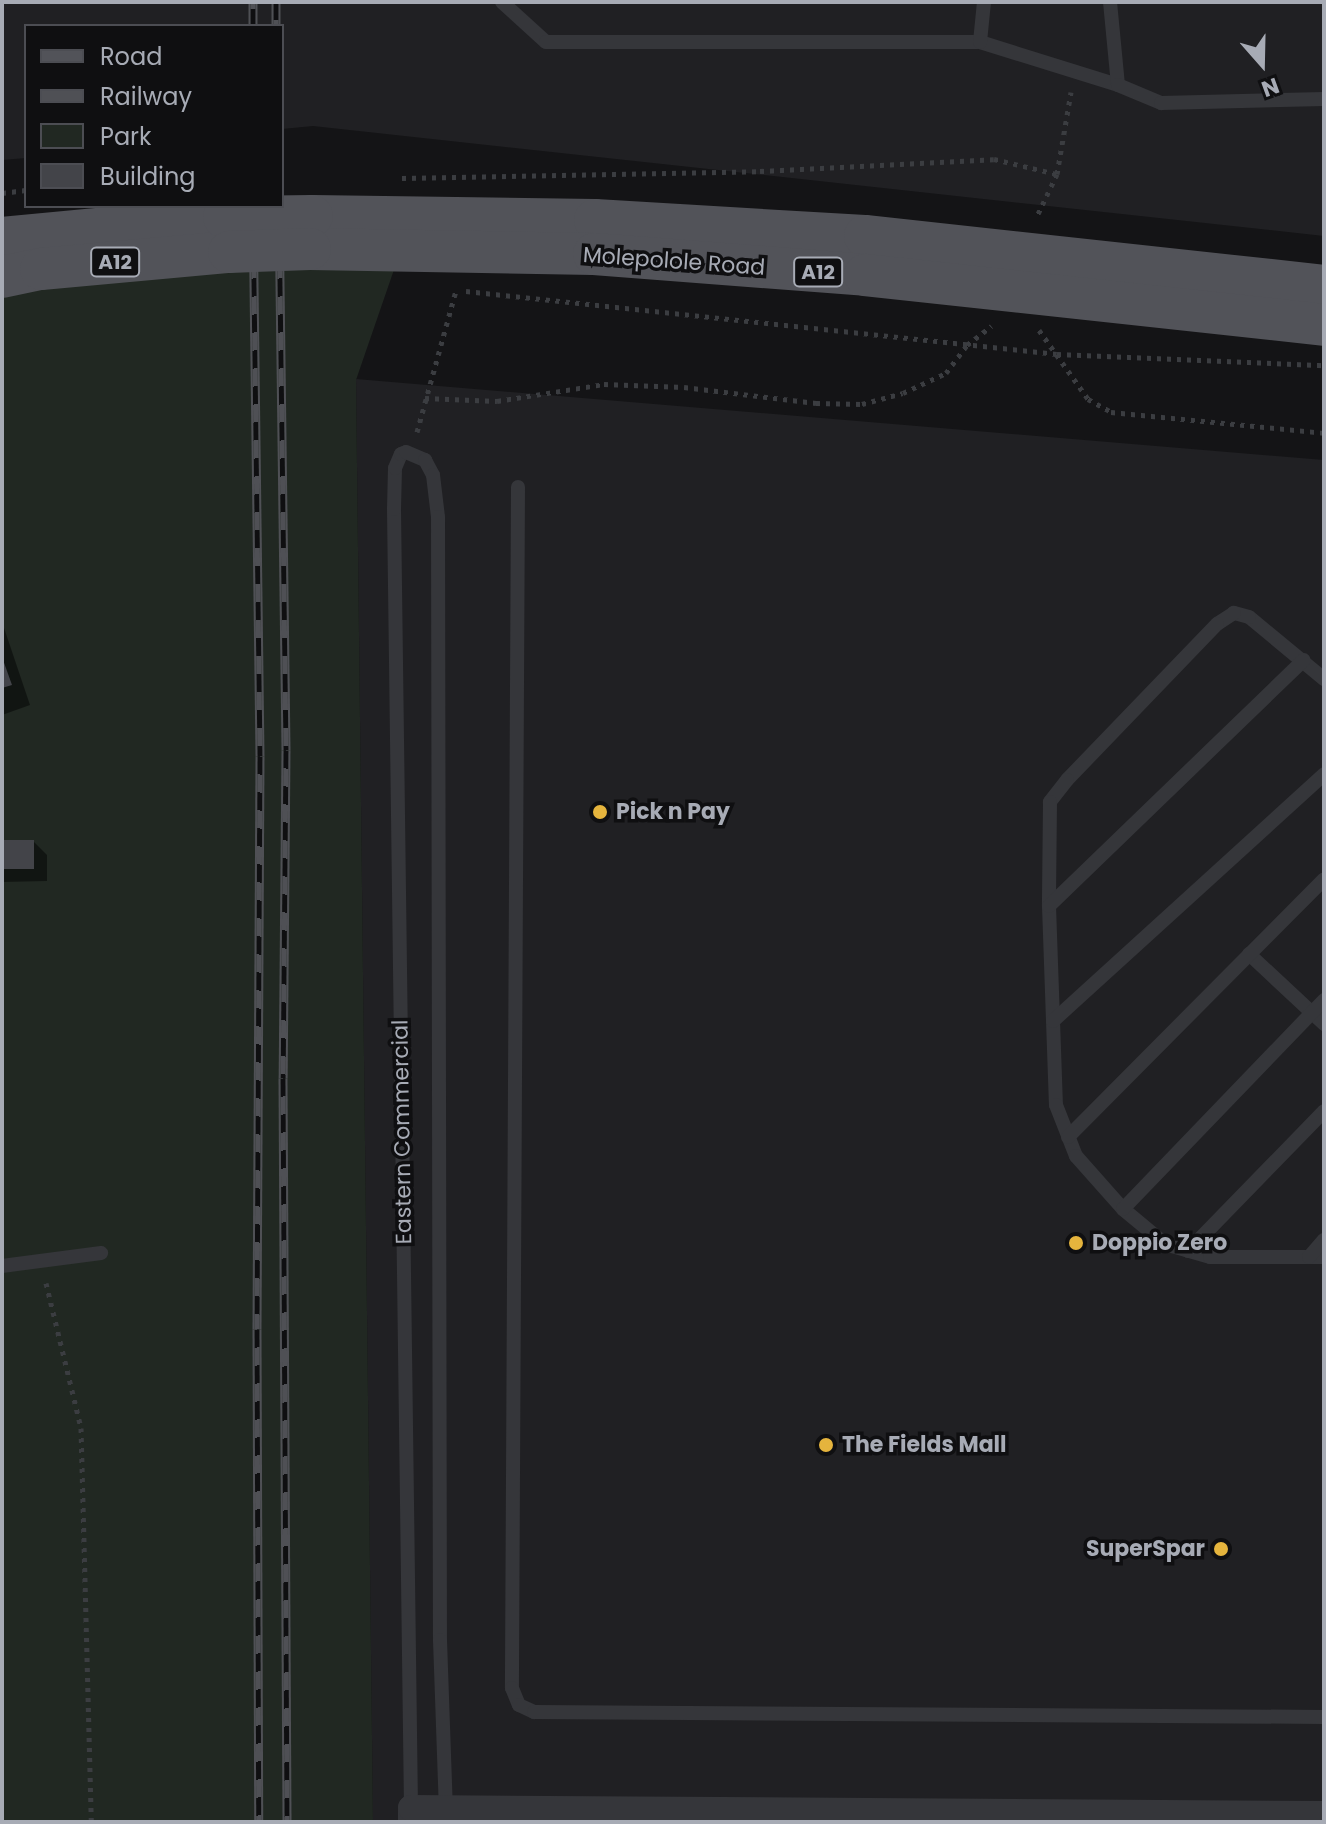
<!DOCTYPE html>
<style>
body{margin:0}
#map{position:relative;width:1326px;height:1824px;overflow:hidden;background:#141416;font-family:Poppins,sans-serif}
div>[style]{position:absolute}
[style*='--x']{left:calc(var(--x)*1px);top:calc(var(--y)*1px);width:calc(var(--w)*1px);rotate:calc(var(--a)*1deg)}
.built>*{inset:0;background:#202023}
.green>*{inset:0;background:#212822}
.shadow>*{inset:0;background:#0007}
.building>*{inset:0;background:#434449}
.path>*{height:5px;margin-top:-2.5px;transform-origin:0;background:repeating-linear-gradient(90deg,#3b3d41 0 4px,transparent 0 10px)}
.lane>*{height:14px;margin:-7px;padding:0 7px;transform-origin:7px;border-radius:7px;background:#35363a}
.street>*{height:26px;margin:-13px;padding:0 13px;transform-origin:13px;border-radius:13px;background:#35363a}
.primary>*{height:42px;margin:-21px;padding:0 21px;transform-origin:21px;border-radius:21px;background:#525359}
.rail>*{height:9px;margin-top:-4.5px;transform-origin:0;background:repeating-linear-gradient(90deg,#0f0f11 0 18px,#4f5055 0 36px);box-sizing:border-box;border-block:2px solid #4f5055}
.primary-bridge>*{height:42px;margin:-21px;padding:0 21px;transform-origin:21px;border-radius:21px;background:#525359}
.dots>*{width:22px;height:22px;translate:-50% -50%;box-sizing:border-box;border:4px solid #0f0f11;border-radius:50%}
span{translate:-50% -50%;white-space:nowrap;text-align:center;line-height:1.15;-webkit-text-stroke:7px #0f0f11;paint-order:stroke}
.shield-label span{padding:2px 6px;background:#0f0f11;border:2px solid;border-radius:6px;-webkit-text-stroke-width:0}
.shield-label{font-size:20px;color:#a7abb5;font-weight:700}
.street-label{font-size:22px;color:#a7abb5}
.poi-label{font-size:22px;color:#a7abb5;font-weight:700}
.left{translate:0 -50%;text-align:left}
.right{translate:-100% -50%;text-align:right}
.frame{position:absolute;inset:0;border:4px solid #a7abb5;pointer-events:none}
.legend{position:absolute;left:24px;top:24px;width:260px;height:184px;box-sizing:border-box;background:#0f0f11;border:2px solid #4c4d53;margin:0;padding:10px 14px;list-style:none;font-size:24px;color:#a7abb5}
.legend li{display:flex;align-items:center;gap:16px;height:40px}
.legend b{width:40px;border:2px solid #4c4d53}
.north{position:absolute;left:1222px;top:24px;width:80px;height:80px;-webkit-text-stroke:6px #0f0f11;paint-order:stroke;rotate:160deg;font-size:22px;font-weight:700;line-height:32px;text-align:center;color:#a7abb5}
.north::after{content:'';display:block;margin:auto;width:28px;height:36px;background:#a7abb5;clip-path:polygon(50% 0,100% 100%,50% 72%,0 100%)}
</style>
<div id="map">
<div class="built">
<i style="clip-path:polygon(2px 2px,1324px 2px,1324px 236px,313px 126px,282px 129px,282px 26px,26px 26px,26px 158px,2px 160px)"></i>
<i style="clip-path:polygon(356px 379px,1324px 460px,1324px 1822px,373px 1822px)"></i>
</div>
<div class="green">
<i style="clip-path:polygon(397px 261px,356px 380px,373px 1822px,2px 1822px,2px 285px)"></i>
</div>
<div class="shadow">
<i style="clip-path:polygon(2px 622px,30px 705px,2px 715px)"></i>
<i style="clip-path:polygon(2px 842px,34px 842px,47px 855px,47px 881px,2px 882px)"></i>
</div>
<div class="building">
<i style="clip-path:polygon(2px 657px,12px 685px,2px 688px)"></i>
<i style="clip-path:polygon(2px 840px,34px 840px,34px 869px,2px 869px)"></i>
</div>
<div class="path">
<i style="--x:1057;--y:174;--w:83;--a:-80.3"></i>
<i style="--x:402;--y:178;--w:358;--a:-1.1"></i>
<i style="--x:760;--y:171;--w:234;--a:-2.9"></i>
<i style="--x:994;--y:159;--w:65;--a:13.4"></i>
<i style="--x:1057;--y:174;--w:49;--a:115.5"></i>
<i style="--x:2;--y:193;--w:24;--a:-7"></i>
<i style="--x:466;--y:291;--w:594;--a:6.08"></i>
<i style="--x:1057;--y:354;--w:267;--a:2.4"></i>
<i style="--x:1039;--y:330;--w:85;--a:54.6"></i>
<i style="--x:1088;--y:399;--w:26;--a:29"></i>
<i style="--x:1111;--y:412;--w:214;--a:5.6"></i>
<i style="--x:425;--y:398;--w:72;--a:2.4"></i>
<i style="--x:497;--y:401;--w:108;--a:-9"></i>
<i style="--x:604;--y:384;--w:80;--a:2.1"></i>
<i style="--x:684;--y:387;--w:133;--a:6.9"></i>
<i style="--x:816;--y:403;--w:46;--a:1.2"></i>
<i style="--x:862;--y:404;--w:42;--a:-15"></i>
<i style="--x:903;--y:393;--w:47;--a:-24.9"></i>
<i style="--x:946;--y:373;--w:35;--a:-53"></i>
<i style="--x:967;--y:345;--w:31;--a:-38"></i>
<i style="--x:417;--y:432;--w:147;--a:-74.6"></i>
<i style="--x:46;--y:1283;--w:149;--a:76.4"></i>
<i style="--x:81;--y:1428;--w:394;--a:88.5"></i>
</div>
<div class="lane">
<i style="--x:502;--y:2;--w:59;--a:42.3"></i>
<i style="--x:546;--y:42;--w:434;--a:0"></i>
<i style="--x:980;--y:42;--w:145;--a:17.3"></i>
<i style="--x:1110;--y:2;--w:83;--a:84.5"></i>
<i style="--x:1118;--y:85;--w:47;--a:22.7"></i>
<i style="--x:1161;--y:103;--w:163;--a:-1.4"></i>
<i style="--x:980;--y:42;--w:40;--a:-84.3"></i>
<i style="--x:518;--y:487;--w:1201;--a:90.29"></i>
<i style="--x:512;--y:1688;--w:18;--a:68"></i>
<i style="--x:519;--y:1705;--w:17;--a:25"></i>
<i style="--x:534;--y:1712;--w:790;--a:0.36"></i>
<i style="--x:1324;--y:679;--w:97;--a:-140.4"></i>
<i style="--x:1249;--y:617;--w:16;--a:-165"></i>
<i style="--x:1234;--y:613;--w:20;--a:147"></i>
<i style="--x:1217;--y:624;--w:216;--a:133.9"></i>
<i style="--x:1067;--y:780;--w:28;--a:128"></i>
<i style="--x:1050;--y:802;--w:104;--a:90.6"></i>
<i style="--x:1049;--y:906;--w:199;--a:88"></i>
<i style="--x:1056;--y:1105;--w:55;--a:68.6"></i>
<i style="--x:1076;--y:1156;--w:71;--a:48.4"></i>
<i style="--x:1123;--y:1209;--w:55;--a:39.8"></i>
<i style="--x:1165;--y:1244;--w:47;--a:16.1"></i>
<i style="--x:1210;--y:1257;--w:114;--a:0"></i>
<i style="--x:1049;--y:906;--w:354;--a:-44"></i>
<i style="--x:1249;--y:954;--w:103;--a:43"></i>
<i style="--x:1053;--y:1021;--w:367;--a:-42.3"></i>
<i style="--x:1068;--y:1137;--w:363;--a:-45.2"></i>
<i style="--x:1123;--y:1209;--w:290;--a:-46.1"></i>
<i style="--x:1188;--y:1251;--w:195;--a:-45.8"></i>
<i style="--x:1309;--y:1257;--w:23;--a:-49"></i>
<i style="--x:2;--y:1266;--w:100;--a:-7.5"></i>
<i style="--x:411;--y:1808;--w:1299;--a:-90.75"></i>
<i style="--x:394;--y:509;--w:41;--a:-88.6"></i>
<i style="--x:395;--y:468;--w:15;--a:-67"></i>
<i style="--x:401;--y:454;--w:5;--a:-22"></i>
<i style="--x:406;--y:452;--w:21;--a:23"></i>
<i style="--x:425;--y:460;--w:17;--a:62"></i>
<i style="--x:433;--y:475;--w:42;--a:83.2"></i>
<i style="--x:438;--y:517;--w:1123;--a:89.9"></i>
<i style="--x:440;--y:1640;--w:169;--a:88"></i>
</div>
<div class="street">
<i style="--x:411;--y:1822;--w:14;--a:-90"></i>
<i style="--x:411;--y:1808;--w:913;--a:0.38"></i>
</div>
<div class="primary">
<i style="--x:312;--y:216;--w:283;--a:0.8"></i>
<i style="--x:595;--y:220;--w:270;--a:3.4"></i>
<i style="--x:865;--y:236;--w:462;--a:6.2"></i>
<i style="--x:2;--y:238;--w:223;--a:-5.4"></i>
<i style="--x:310;--y:249;--w:284;--a:1"></i>
<i style="--x:594;--y:254;--w:272;--a:4.4"></i>
<i style="--x:865;--y:275;--w:462;--a:6.2"></i>
<i style="--x:2;--y:277;--w:40;--a:-12"></i>
<i style="--x:41;--y:269;--w:189;--a:-5.2"></i>
</div>
<div class="rail">
<i style="--x:276;--y:2;--w:24;--a:90"></i>
<i style="--x:253;--y:26;--w:24;--a:-90"></i>
<i style="--x:253;--y:206;--w:550;--a:89.27"></i>
<i style="--x:260;--y:756;--w:573;--a:90.3"></i>
<i style="--x:257;--y:1329;--w:493;--a:89.8"></i>
<i style="--x:279;--y:206;--w:544;--a:89.26"></i>
<i style="--x:286;--y:750;--w:328;--a:90.5"></i>
<i style="--x:283;--y:1078;--w:744;--a:89.69"></i>
</div>
<div class="primary-bridge">
<i style="--x:224;--y:217;--w:88;--a:-0.7"></i>
<i style="--x:229;--y:252;--w:81;--a:-2.1"></i>
</div>
<div class="dots">
<i style="left:600px;top:812px;background:#e5b43d"></i>
<i style="left:1076px;top:1243px;background:#e5b43d"></i>
<i style="left:826px;top:1445px;background:#e5b43d"></i>
<i style="left:1221px;top:1549px;background:#e5b43d"></i>
</div>
<div class="shield-label">
<span style="left:115px;top:262px">A12</span>
<span style="left:818px;top:272px">A12</span>
</div>
<div class="street-label">
<span style="left:674px;top:261px;rotate:4deg">Molepolole Road</span>
<span style="left:402px;top:1132px;rotate:-91deg">Eastern Commercial</span>
</div>
<div class="poi-label">
<span class="left" style="left:616px;top:812px">Pick n Pay</span>
<span class="left" style="left:1092px;top:1243px">Doppio Zero</span>
<span class="left" style="left:842px;top:1445px">The Fields Mall</span>
<span class="right" style="left:1205px;top:1549px">SuperSpar</span>
</div>
<div class="frame"></div>
<ul class="legend">
<li><b style="height:10px;background:#525359"></b>Road</li>
<li><b style="height:10px;background:#4f5055"></b>Railway</li>
<li><b style="height:22px;background:#212822"></b>Park</li>
<li><b style="height:22px;background:#434449"></b>Building</li>
</ul>
<div class="north">N</div>
</div>
